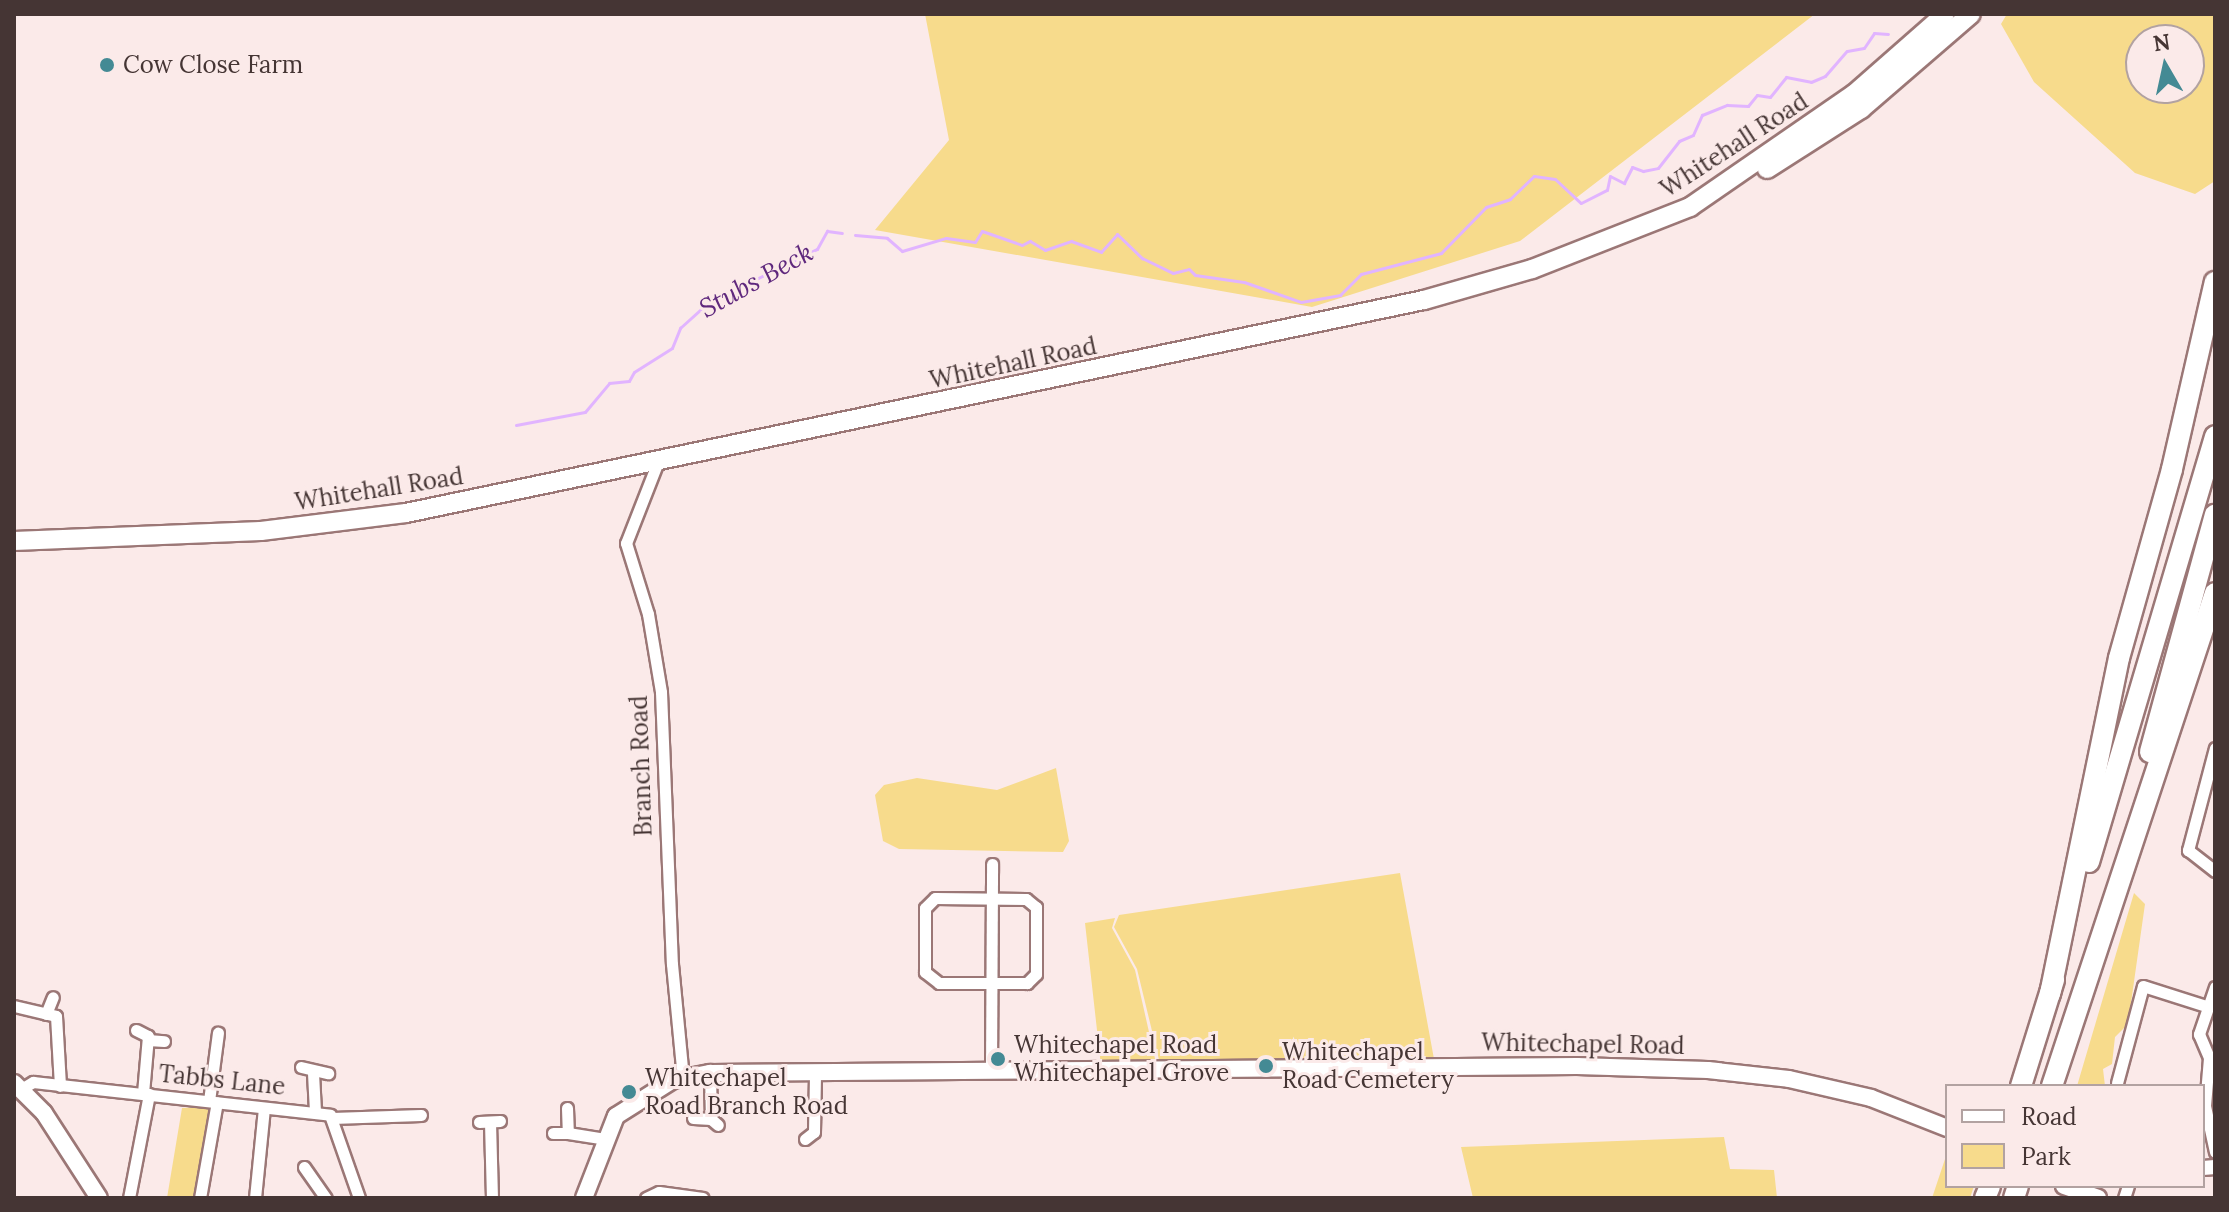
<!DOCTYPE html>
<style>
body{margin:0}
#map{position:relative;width:2229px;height:1212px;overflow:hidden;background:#fbeae9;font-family:Lora,serif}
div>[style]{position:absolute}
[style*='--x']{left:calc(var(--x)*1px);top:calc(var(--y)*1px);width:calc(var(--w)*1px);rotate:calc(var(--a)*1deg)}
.green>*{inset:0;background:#f7db8c}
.stream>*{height:3px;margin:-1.5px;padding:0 1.5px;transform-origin:1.5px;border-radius:1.5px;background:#e1b4ff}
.roads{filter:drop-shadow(2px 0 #9b7776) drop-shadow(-2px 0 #9b7776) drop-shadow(0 2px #9b7776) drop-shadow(0 -2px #9b7776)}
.minor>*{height:11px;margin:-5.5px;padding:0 5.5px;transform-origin:5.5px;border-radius:5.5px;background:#fff}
.tertiary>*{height:14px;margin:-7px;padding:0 7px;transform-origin:7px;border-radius:7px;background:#fff}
.secondary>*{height:16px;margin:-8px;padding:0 8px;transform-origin:8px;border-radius:8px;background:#fff}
.trunk>*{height:18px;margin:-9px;padding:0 9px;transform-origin:9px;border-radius:9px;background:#fff}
.motorway>*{height:20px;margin:-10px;padding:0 10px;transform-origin:10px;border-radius:10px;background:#fff}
.dots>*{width:22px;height:22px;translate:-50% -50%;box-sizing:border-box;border:4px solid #fbeae9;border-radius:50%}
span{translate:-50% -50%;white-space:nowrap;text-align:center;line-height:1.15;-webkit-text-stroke:6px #fbeae9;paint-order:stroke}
.poi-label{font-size:24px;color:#453534}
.left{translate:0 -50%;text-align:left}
.street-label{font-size:24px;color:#453534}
.water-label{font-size:26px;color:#5f287d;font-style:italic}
.frame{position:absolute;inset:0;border:16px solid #453534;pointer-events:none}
.legend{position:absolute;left:1945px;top:1084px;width:260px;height:104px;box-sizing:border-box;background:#fbeae9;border:2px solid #b2a2a1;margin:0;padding:10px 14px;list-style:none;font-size:24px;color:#453534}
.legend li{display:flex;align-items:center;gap:16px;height:40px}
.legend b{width:40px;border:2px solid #b2a2a1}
.north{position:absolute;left:2125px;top:24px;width:80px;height:80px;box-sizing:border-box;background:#fbeae9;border:2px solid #b2a2a1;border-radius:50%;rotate:351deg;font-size:22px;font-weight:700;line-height:32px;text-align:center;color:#453534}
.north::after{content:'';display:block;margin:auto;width:28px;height:36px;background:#448a94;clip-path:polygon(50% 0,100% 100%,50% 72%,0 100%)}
</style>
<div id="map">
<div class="green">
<i style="clip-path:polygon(925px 14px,1815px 14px,1520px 241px,1312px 307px,875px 230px,949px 140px)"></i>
<i style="clip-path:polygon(evenodd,2007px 14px,2215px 14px,2215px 181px,2195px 194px,2135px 173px,2034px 82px,2001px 24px,2007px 14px,2141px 40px,2189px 40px,2189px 88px,2141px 88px,2141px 40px)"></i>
<i style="clip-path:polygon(1056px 768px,1069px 841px,1063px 852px,899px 849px,883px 841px,875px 795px,884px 785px,917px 778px,997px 790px)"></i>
<i style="clip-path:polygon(1400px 873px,1434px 1059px,1160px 1064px,1137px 969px,1114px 927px,1119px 915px)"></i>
<i style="clip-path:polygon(2134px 893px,2145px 904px,2128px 1024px,2115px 1037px,2112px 1064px,2103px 1069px,2105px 1086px,2077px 1086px)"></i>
<i style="clip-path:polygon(1115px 918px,1112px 928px,1135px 970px,1156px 1063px,1101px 1066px,1085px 923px)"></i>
<i style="clip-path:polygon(209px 1107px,196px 1198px,167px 1198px,182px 1108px)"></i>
<i style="clip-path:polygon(1724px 1137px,1730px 1169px,1774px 1170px,1777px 1198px,1473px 1198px,1461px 1147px)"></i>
<i style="clip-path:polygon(1947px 1153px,1947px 1186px,1974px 1186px,1970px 1198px,1932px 1198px)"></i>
</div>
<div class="stream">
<i style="--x:855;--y:235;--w:32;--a:5"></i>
<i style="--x:887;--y:238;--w:20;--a:41"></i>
<i style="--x:902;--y:251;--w:46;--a:-16.5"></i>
<i style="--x:946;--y:238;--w:29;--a:8"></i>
<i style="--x:975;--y:242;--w:13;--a:-58"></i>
<i style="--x:982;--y:231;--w:42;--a:19.3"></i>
<i style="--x:1022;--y:245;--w:9;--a:-27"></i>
<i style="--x:1030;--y:241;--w:17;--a:31"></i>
<i style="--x:1045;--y:250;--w:28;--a:-19"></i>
<i style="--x:1071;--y:241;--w:32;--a:20"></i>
<i style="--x:1101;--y:252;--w:24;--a:-48"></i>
<i style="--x:1117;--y:234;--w:35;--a:44"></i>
<i style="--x:1142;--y:258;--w:34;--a:26"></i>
<i style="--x:1173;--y:273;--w:16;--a:-14"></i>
<i style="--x:1189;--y:269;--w:8;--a:45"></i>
<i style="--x:1195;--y:275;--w:49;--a:8.1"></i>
<i style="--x:1244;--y:282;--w:60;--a:19.3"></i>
<i style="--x:1301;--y:302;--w:40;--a:-10"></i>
<i style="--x:1340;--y:295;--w:30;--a:-45"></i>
<i style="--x:1361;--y:274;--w:83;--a:-14.7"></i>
<i style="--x:1441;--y:253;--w:64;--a:-45.6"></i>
<i style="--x:1486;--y:207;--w:25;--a:-18"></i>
<i style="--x:1510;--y:199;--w:33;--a:-44"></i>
<i style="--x:1534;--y:176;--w:21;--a:8"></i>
<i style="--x:1555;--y:179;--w:35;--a:43"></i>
<i style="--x:1581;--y:203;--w:29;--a:-27"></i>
<i style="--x:1607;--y:190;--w:14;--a:-78"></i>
<i style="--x:1610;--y:176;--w:16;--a:27"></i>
<i style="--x:1624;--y:183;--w:18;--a:-63"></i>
<i style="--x:1632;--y:167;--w:12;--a:20"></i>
<i style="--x:1643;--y:171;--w:15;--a:-11"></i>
<i style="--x:1658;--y:168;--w:34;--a:-52"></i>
<i style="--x:1679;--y:141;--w:15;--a:-23"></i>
<i style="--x:1693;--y:135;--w:22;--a:-66"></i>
<i style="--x:1702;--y:115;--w:27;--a:-22"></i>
<i style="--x:1727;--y:105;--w:21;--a:3"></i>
<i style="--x:1748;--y:106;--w:14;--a:-51"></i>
<i style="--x:1757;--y:95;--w:13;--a:9"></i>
<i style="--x:1770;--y:97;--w:26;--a:-51"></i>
<i style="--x:1786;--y:77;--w:25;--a:11"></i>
<i style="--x:1811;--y:82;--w:15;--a:-23"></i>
<i style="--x:1825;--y:76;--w:33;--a:-49"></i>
<i style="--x:1847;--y:51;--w:17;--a:-10"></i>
<i style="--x:1864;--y:48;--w:18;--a:-56"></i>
<i style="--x:1874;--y:33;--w:14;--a:4"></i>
<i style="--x:516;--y:425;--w:70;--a:-10.7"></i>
<i style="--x:585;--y:412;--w:38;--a:-50"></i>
<i style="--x:609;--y:383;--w:20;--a:-6"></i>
<i style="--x:629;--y:381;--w:10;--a:-61"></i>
<i style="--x:634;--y:372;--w:45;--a:-32.3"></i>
<i style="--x:672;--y:348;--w:22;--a:-68"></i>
<i style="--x:680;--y:328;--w:36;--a:-42"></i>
<i style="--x:707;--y:304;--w:25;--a:-29"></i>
<i style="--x:729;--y:292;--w:10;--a:24"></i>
<i style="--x:738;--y:296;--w:9;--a:-77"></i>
<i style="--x:740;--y:287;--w:86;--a:-26.3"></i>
<i style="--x:817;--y:249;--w:21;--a:-61"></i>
<i style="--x:827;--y:231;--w:15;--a:8"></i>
</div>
<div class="roads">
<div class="minor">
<i style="--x:657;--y:464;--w:85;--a:111.4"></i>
<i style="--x:626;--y:543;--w:74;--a:72.8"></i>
<i style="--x:648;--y:614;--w:79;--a:80.5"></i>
<i style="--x:661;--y:692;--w:272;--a:87.7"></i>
<i style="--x:672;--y:964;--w:115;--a:84.5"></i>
<i style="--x:2215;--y:748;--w:106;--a:104.8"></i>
<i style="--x:2188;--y:850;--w:34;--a:38"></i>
<i style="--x:935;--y:898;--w:91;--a:0.6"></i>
<i style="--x:1026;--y:899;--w:13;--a:39"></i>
<i style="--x:1036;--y:907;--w:67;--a:90"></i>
<i style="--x:1036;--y:974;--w:13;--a:135"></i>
<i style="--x:1027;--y:983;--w:88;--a:180"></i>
<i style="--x:939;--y:983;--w:18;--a:-142"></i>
<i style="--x:925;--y:972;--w:64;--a:-90"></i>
<i style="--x:925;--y:908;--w:14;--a:-45"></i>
<i style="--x:2215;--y:987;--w:50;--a:108.8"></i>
<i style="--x:2199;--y:1034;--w:26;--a:67"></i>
<i style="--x:2209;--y:1058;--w:48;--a:94.8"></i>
<i style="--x:2205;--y:1106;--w:47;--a:77.7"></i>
<i style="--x:14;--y:1006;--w:43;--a:13.4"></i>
<i style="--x:56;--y:1016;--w:70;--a:86.7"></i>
<i style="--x:46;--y:1014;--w:18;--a:-68"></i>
<i style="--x:136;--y:1030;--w:13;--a:27"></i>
<i style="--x:148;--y:1036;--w:57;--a:95"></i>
<i style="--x:148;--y:1040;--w:16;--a:4"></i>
<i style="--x:301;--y:1067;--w:28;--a:13"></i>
<i style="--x:991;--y:1071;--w:207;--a:-89.7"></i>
<i style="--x:313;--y:1073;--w:39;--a:87"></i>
<i style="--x:710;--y:1073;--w:46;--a:88.8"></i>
<i style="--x:2117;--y:1083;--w:100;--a:-75"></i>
<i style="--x:2143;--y:986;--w:66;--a:17.6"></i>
<i style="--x:23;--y:1088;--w:12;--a:-31"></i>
<i style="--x:33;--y:1082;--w:299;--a:6.3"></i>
<i style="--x:330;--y:1115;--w:88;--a:70.7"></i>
<i style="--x:209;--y:1101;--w:69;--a:-82.5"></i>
<i style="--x:567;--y:1108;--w:25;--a:88"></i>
<i style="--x:568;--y:1133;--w:39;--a:9"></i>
<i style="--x:332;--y:1118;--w:89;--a:-1.9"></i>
<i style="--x:693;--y:1118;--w:18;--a:3"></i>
<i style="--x:711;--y:1119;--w:9;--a:41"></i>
<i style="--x:479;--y:1122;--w:21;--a:-3"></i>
<i style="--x:490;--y:1122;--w:76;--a:88.5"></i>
<i style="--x:553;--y:1133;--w:15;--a:0"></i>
<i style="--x:805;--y:1139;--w:11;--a:-38"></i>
<i style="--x:814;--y:1132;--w:57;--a:-89"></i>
<i style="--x:304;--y:1167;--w:38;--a:55"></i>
<i style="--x:129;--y:1198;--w:106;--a:-79.1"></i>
<i style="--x:200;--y:1198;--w:97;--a:-80"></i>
<i style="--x:255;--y:1198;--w:90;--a:-84.3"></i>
<i style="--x:646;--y:1198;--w:14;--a:-25"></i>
<i style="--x:659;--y:1192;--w:44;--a:7.8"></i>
<i style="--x:2124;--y:1198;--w:13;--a:-72"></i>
</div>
<div class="tertiary">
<i style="--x:2203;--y:1168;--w:12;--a:-5"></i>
</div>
<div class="secondary">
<i style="--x:14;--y:1083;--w:42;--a:45"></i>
<i style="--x:44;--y:1113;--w:101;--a:57.1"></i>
<i style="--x:2064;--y:1186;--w:36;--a:19"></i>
<i style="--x:584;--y:1198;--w:88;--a:-68.7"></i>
<i style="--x:616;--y:1116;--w:67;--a:-32.3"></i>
<i style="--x:673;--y:1080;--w:38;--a:-11"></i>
<i style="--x:710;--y:1073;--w:867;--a:-0.46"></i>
<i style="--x:1577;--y:1066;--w:131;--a:1.7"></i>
<i style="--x:1708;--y:1070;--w:81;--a:6.3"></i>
<i style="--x:1789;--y:1079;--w:84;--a:13"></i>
<i style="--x:1871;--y:1098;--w:82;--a:21.5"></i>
</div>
<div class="trunk">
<i style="--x:1767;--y:169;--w:112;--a:-32.6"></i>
<i style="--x:1861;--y:109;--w:145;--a:-40.8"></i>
<i style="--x:14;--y:541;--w:247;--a:-2.3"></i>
<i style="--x:261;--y:531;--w:146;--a:-7.1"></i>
<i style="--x:406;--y:513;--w:1040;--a:-11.82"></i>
<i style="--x:1424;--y:300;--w:112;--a:-16"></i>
<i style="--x:1532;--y:269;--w:170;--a:-21.4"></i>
<i style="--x:1690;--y:207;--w:199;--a:-34.6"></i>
<i style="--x:1854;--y:94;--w:121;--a:-41.3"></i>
</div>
<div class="motorway">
<i style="--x:2150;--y:752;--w:246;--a:-74.7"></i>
<i style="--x:2089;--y:862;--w:444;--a:-73.5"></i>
<i style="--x:2050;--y:994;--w:343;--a:-78.4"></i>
<i style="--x:2119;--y:658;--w:196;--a:-74.3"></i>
<i style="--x:2172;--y:469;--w:192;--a:-77.1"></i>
<i style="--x:2021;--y:1086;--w:111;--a:-72.7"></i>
<i style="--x:2052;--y:1086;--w:519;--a:-71.7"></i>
<i style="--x:1985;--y:1198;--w:13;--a:-67"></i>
<i style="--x:2014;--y:1198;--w:13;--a:-72"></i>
</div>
</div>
<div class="dots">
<i style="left:107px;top:65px;background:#448a94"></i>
<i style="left:998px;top:1059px;background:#448a94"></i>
<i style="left:1266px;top:1066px;background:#448a94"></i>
<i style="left:629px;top:1092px;background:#448a94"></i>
</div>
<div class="poi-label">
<span class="left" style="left:123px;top:65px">Cow Close Farm</span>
<span class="left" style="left:1014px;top:1059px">Whitechapel Road<br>Whitechapel Grove</span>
<span class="left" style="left:1282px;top:1066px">Whitechapel<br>Road Cemetery</span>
<span class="left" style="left:645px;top:1092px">Whitechapel<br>Road Branch Road</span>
</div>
<div class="street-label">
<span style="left:1734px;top:145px;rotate:-33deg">Whitehall Road</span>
<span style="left:1013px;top:363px;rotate:-12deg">Whitehall Road</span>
<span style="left:379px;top:489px;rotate:-9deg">Whitehall Road</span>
<span style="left:641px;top:766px;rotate:-92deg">Branch Road</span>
<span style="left:1583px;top:1044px;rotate:1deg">Whitechapel Road</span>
<span style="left:222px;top:1080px;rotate:6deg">Tabbs Lane</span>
</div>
<div class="water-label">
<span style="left:756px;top:280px;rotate:-29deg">Stubs Beck</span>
</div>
<div class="frame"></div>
<ul class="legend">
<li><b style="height:10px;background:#fff"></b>Road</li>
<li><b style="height:22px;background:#f7db8c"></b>Park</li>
</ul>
<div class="north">N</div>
</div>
